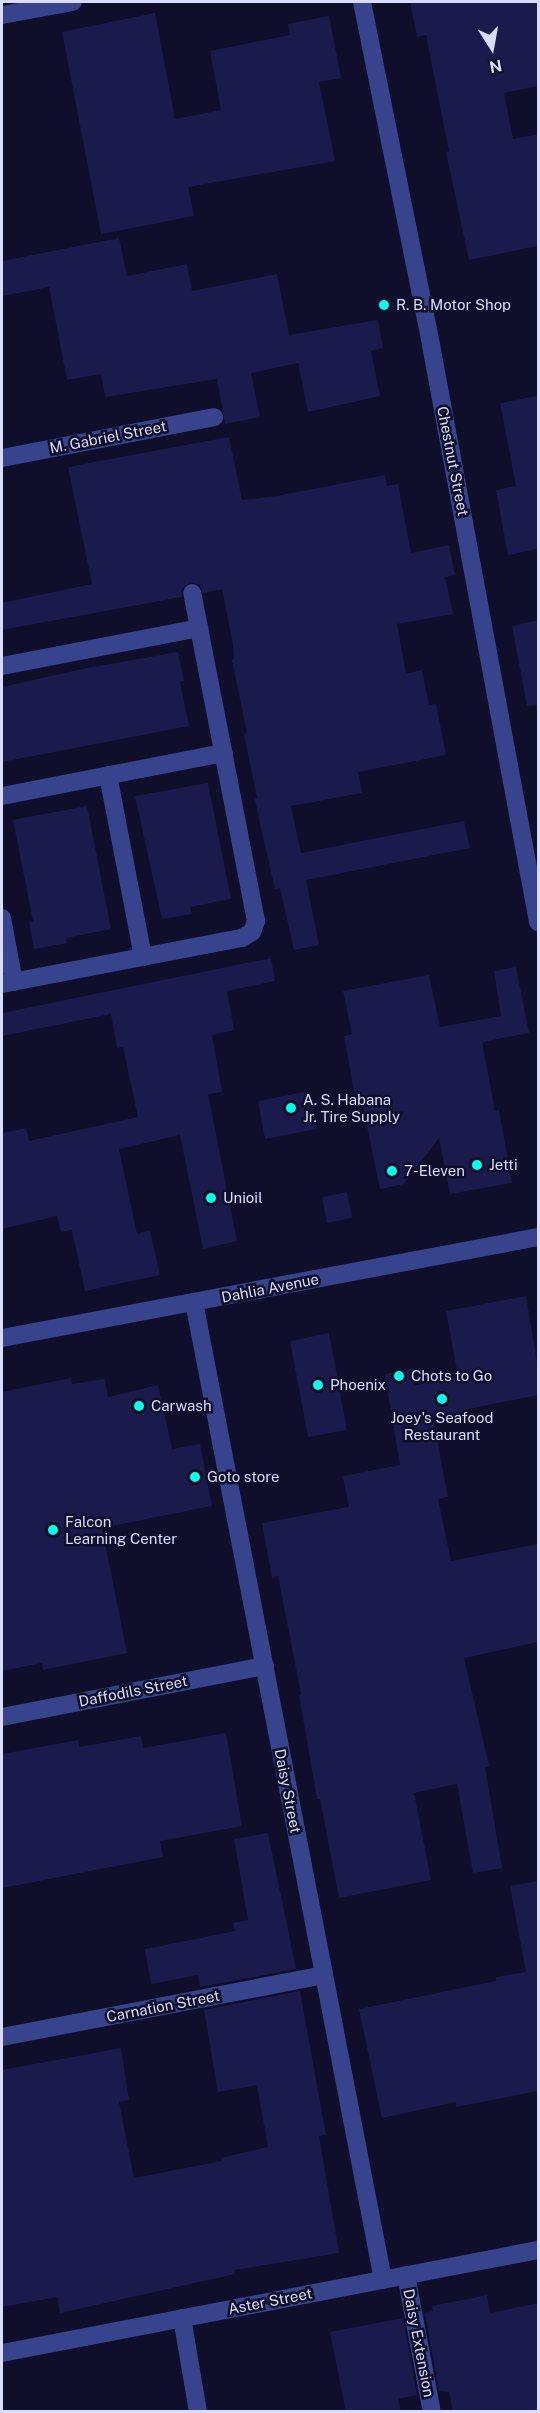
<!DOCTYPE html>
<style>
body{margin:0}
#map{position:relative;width:540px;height:2413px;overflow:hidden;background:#0f0f2b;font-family:"Public Sans",sans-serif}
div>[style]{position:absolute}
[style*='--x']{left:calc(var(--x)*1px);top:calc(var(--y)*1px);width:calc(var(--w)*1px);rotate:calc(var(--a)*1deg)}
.building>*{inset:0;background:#1b1a4d}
.minor>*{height:18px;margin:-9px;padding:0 9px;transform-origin:9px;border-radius:9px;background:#37438c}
.dots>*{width:16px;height:16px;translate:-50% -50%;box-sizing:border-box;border:3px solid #0f0f2b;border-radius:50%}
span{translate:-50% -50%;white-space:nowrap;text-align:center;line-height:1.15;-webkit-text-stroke:5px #0f0f2b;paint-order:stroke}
.poi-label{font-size:15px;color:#d9dbff}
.left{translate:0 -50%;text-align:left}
.street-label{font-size:15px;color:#d9dbff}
.frame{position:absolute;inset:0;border:3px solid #d9dbff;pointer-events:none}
.north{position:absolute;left:462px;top:18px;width:60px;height:60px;-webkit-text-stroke:4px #0f0f2b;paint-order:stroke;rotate:169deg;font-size:16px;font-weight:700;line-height:24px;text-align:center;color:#d9dbff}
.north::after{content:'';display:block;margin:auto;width:21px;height:27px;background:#d9dbff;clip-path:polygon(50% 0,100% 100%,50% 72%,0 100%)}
</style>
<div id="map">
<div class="building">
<i style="clip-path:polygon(410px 2px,538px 2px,538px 86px,504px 93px,513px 139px,538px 134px,538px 246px,469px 260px,446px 152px,449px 151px,426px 35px,417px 37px)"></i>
<i style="clip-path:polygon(155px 13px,175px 119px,221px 110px,210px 51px,290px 35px,288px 24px,329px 16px,341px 78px,319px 82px,335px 161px,188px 187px,194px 216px,101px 234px,62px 32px)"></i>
<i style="clip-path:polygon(119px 238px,127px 276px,187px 264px,192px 291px,277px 274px,289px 335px,378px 320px,383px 348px,371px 351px,380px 396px,308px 412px,298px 363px,251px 373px,260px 417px,225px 424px,217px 379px,105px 397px,101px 374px,67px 380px,49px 287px,2px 296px,2px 261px)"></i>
<i style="clip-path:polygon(538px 396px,538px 549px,508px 555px,496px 490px,516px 486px,500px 403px)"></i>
<i style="clip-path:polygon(229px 437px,242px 500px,277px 496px,385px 475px,387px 486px,398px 484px,411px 553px,449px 545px,455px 575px,445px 577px,453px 614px,397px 624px,406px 674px,422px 670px,429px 705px,436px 704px,446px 755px,358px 772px,362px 793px,291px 806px,301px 853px,464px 821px,470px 848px,306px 880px,319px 945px,294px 950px,280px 888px,275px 889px,260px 824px,255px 799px,257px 798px,244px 734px,247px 733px,232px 660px,234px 659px,233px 645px,222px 589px,203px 593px,200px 585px,190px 582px,182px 589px,181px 597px,2px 630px,2px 603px,92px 584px,68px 467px)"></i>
<i style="clip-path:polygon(538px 620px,538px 705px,527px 706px,512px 626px)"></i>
<i style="clip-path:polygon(178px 652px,184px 681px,180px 682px,189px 726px,2px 762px,2px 687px,87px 668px)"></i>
<i style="clip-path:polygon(208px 783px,231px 899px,190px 907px,192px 914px,162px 919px,135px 796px)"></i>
<i style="clip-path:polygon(87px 806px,111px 929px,66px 938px,67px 943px,34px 949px,29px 922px,33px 921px,13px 820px)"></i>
<i style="clip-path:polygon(271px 958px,275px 981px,227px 991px,234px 1030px,212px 1035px,222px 1092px,208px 1094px,237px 1241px,203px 1249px,180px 1135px,119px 1149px,137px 1234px,150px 1231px,160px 1275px,85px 1291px,72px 1230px,61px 1232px,57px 1216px,2px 1229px,2px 1133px,26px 1128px,29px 1141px,138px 1117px,123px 1047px,117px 1048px,111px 1014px,2px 1036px,2px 1013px)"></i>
<i style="clip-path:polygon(516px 967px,529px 1033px,482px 1042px,495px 1111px,499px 1110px,512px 1183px,450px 1194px,439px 1138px,404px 1184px,380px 1189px,363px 1107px,357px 1108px,344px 1036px,352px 1034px,343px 991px,429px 975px,440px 1027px,501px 1016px,494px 971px)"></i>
<i style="clip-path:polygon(310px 1091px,317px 1129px,265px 1139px,258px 1101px)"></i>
<i style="clip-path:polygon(347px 1192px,352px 1218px,327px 1223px,322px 1197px)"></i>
<i style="clip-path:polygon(526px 1296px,538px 1368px,538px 1395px,463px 1410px,464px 1413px,433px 1419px,448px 1497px,438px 1499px,451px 1561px,538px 1544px,538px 1642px,464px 1658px,489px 1766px,485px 1767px,502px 1868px,473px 1873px,457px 1784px,414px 1793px,431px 1880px,339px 1898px,320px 1799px,317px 1799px,299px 1695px,301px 1694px,278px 1576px,272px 1578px,262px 1523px,349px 1507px,343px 1476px,400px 1465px,385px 1374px,411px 1369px,414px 1386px,458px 1376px,446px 1311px)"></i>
<i style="clip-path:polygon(329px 1333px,347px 1430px,308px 1437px,290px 1341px)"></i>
<i style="clip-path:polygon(71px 1378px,72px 1384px,105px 1379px,108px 1397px,158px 1385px,172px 1449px,200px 1444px,212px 1506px,102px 1528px,127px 1653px,43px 1670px,42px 1663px,2px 1671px,2px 1392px)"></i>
<i style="clip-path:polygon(226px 1733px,242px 1826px,160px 1841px,163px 1857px,2px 1888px,2px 1754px,78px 1740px,79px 1747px,141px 1736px,143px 1748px)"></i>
<i style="clip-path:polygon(268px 1833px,296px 1969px,200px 1987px,198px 1975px,151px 1984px,145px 1949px,235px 1931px,233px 1923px,248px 1920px,234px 1839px)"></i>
<i style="clip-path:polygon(538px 1881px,538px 2091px,456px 2107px,456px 2102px,382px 2118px,359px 2009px,496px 1981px,496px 1977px,526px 1972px,510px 1886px)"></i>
<i style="clip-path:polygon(300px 1991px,326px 2135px,319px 2136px,339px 2253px,234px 2270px,235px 2274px,60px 2313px,57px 2297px,2px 2307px,2px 2070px,121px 2048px,129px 2100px,119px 2102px,134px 2178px,222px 2161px,221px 2158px,268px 2147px,257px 2085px,218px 2092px,204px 2010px)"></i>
<i style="clip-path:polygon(487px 2295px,490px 2313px,538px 2303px,538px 2412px,453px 2412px,449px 2392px,439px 2391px,425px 2313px,433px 2311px,432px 2306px)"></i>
<i style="clip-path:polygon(403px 2318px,417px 2395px,398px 2399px,401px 2412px,346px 2412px,330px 2332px)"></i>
</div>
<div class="minor">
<i style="--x:362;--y:2;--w:350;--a:78.6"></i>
<i style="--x:431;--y:345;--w:587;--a:79.49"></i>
<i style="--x:2;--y:15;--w:72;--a:-10.4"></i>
<i style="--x:2;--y:458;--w:216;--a:-10.9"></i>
<i style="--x:2;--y:666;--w:201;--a:-10.9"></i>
<i style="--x:108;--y:775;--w:185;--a:79.1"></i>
<i style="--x:2;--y:796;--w:226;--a:-11"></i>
<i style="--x:2;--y:918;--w:65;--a:79.4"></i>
<i style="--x:2;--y:984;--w:244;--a:-10.9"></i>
<i style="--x:242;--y:938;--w:12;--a:-31"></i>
<i style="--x:252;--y:932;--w:12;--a:-70"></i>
<i style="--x:256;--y:921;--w:334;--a:-101"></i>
<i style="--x:194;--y:1302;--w:996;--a:79.06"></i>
<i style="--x:2;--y:1338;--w:545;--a:-10.67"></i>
<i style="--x:2;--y:1717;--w:268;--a:-11"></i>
<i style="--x:2;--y:2037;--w:328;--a:-10.9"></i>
<i style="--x:406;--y:2275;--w:139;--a:79.3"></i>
<i style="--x:182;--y:2318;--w:95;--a:80.3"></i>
<i style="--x:2;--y:2353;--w:546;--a:-10.88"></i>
</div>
<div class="dots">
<i style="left:384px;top:305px;background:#05ffeb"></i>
<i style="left:291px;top:1108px;background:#05ffeb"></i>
<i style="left:477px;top:1165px;background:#05ffeb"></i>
<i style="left:392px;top:1171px;background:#05ffeb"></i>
<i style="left:211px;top:1198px;background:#05ffeb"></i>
<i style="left:399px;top:1376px;background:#05ffeb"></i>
<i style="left:318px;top:1385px;background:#05ffeb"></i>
<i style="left:442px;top:1399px;background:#05ffeb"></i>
<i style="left:139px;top:1406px;background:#05ffeb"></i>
<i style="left:195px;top:1477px;background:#05ffeb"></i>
<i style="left:53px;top:1530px;background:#05ffeb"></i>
</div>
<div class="poi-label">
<span class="left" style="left:396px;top:305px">R. B. Motor Shop</span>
<span class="left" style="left:303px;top:1108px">A. S. Habana<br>Jr. Tire Supply</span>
<span class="left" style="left:489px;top:1165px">Jetti</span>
<span class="left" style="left:404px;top:1171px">7-Eleven</span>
<span class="left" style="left:223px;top:1198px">Unioil</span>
<span class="left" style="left:411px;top:1376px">Chots to Go</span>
<span class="left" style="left:330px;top:1385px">Phoenix</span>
<span class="left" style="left:151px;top:1406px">Carwash</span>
<span style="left:442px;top:1426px">Joey's Seafood<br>Restaurant</span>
<span class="left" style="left:207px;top:1477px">Goto store</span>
<span class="left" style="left:65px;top:1530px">Falcon<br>Learning Center</span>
</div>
<div class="street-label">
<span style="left:108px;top:437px;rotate:-11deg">M. Gabriel Street</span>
<span style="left:453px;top:461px;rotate:79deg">Chestnut Street</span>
<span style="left:270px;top:1288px;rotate:-11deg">Dahlia Avenue</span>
<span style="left:133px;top:1691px;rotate:-11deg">Daffodils Street</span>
<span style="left:288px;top:1791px;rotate:79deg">Daisy Street</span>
<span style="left:163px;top:2006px;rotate:-11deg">Carnation Street</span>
<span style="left:270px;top:2301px;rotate:-11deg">Aster Street</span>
<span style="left:419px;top:2343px;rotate:79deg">Daisy Extension</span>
</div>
<div class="frame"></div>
<div class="north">N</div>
</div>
